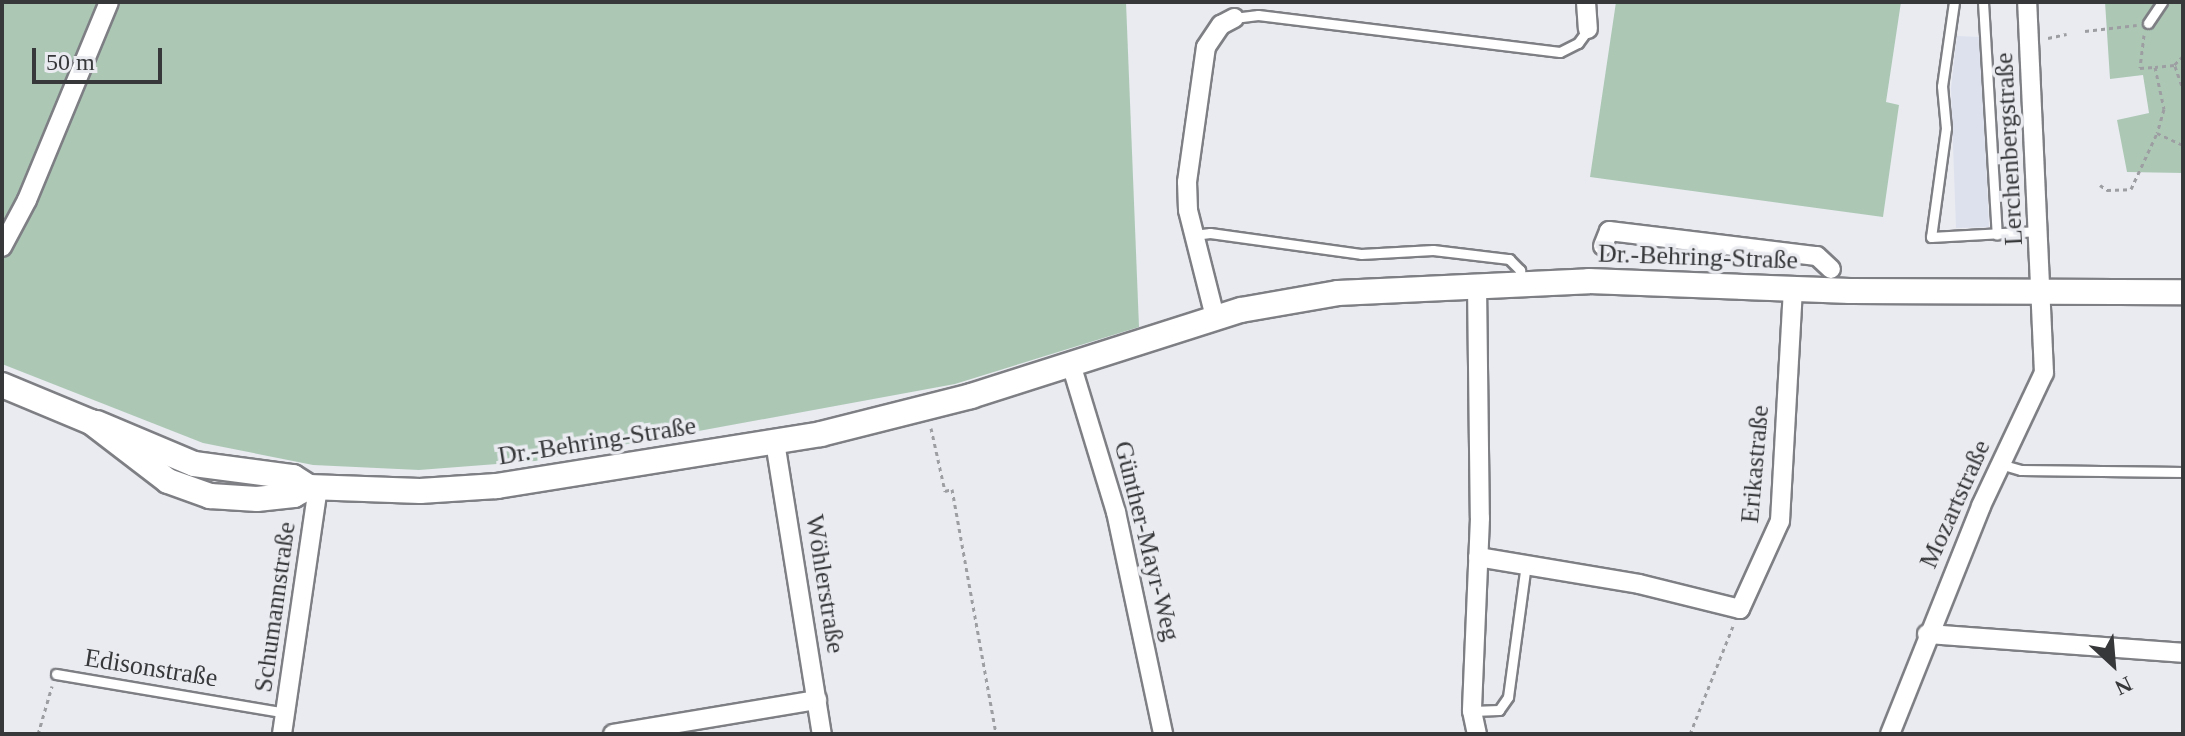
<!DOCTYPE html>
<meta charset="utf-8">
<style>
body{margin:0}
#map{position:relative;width:2185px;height:736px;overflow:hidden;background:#eaebf1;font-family:Georgia,serif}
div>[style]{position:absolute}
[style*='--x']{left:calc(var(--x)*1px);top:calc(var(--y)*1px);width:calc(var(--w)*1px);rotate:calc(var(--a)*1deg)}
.built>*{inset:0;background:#dde1ee}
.green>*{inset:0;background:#acc8b5}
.path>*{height:3px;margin-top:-1.5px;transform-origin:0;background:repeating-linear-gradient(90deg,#9d9ea2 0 4px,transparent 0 8px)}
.roads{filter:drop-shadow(2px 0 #7e7f84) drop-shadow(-2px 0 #7e7f84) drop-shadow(0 2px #7e7f84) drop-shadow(0 -2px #7e7f84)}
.lane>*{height:9px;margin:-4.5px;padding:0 4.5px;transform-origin:4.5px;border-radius:4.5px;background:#fff}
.street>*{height:18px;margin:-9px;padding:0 9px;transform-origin:9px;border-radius:9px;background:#fff}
.secondary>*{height:24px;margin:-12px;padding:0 12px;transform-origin:12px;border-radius:12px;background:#fff}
span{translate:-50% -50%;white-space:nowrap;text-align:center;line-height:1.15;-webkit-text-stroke:7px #eaebf1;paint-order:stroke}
.street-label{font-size:26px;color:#37383a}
.frame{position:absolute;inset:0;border:4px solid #37383a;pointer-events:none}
.north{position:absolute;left:2073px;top:624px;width:80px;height:80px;-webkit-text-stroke:6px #eaebf1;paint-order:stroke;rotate:154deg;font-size:22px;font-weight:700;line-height:32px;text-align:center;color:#37383a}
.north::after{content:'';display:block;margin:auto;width:28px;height:36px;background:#37383a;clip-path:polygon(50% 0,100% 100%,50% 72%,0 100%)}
.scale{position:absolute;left:32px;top:48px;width:130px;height:36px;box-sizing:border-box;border:4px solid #37383a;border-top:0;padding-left:10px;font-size:24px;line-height:28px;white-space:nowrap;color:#37383a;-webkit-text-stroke:6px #eaebf1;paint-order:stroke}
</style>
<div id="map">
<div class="built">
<i style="clip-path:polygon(1957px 36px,1980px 37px,1989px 227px,1956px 228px,1951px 88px)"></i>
</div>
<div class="green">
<i style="clip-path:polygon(2px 2px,1126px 2px,1139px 327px,955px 384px,535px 461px,419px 470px,313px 465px,203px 443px,2px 364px)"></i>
<i style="clip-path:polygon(1616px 2px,1901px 2px,1886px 102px,1899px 105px,1883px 217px,1590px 177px)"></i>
<i style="clip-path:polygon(2105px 2px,2183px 2px,2183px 173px,2127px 172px,2117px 120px,2149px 113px,2143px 75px,2110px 79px)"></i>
</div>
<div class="path">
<i style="--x:2085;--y:31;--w:52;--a:-6.6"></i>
<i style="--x:2144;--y:35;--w:33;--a:97"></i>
<i style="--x:2140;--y:68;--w:14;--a:-4"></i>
<i style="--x:2048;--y:38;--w:19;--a:-12"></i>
<i style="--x:2183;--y:56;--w:13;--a:135"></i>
<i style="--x:2174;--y:65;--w:19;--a:174"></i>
<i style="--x:2155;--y:67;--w:43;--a:77.9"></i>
<i style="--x:2164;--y:109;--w:25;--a:106"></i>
<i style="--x:2157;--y:133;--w:29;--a:25"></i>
<i style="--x:2175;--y:66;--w:24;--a:71"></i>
<i style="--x:2100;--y:185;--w:9;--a:36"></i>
<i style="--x:2107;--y:190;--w:24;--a:-2"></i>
<i style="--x:2131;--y:189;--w:62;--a:-65.1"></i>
<i style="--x:931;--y:428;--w:65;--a:77.5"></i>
<i style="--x:945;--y:491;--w:7;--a:-16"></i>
<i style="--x:952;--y:489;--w:249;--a:79.8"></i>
<i style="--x:38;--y:734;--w:50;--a:-73.7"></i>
<i style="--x:1690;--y:734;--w:116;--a:-68.3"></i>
</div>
<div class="roads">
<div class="lane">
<i style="--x:1954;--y:2;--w:85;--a:98.1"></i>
<i style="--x:1942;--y:86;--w:42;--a:84.6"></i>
<i style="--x:1946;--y:128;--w:110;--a:97.8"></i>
<i style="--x:1931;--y:237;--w:108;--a:-3.2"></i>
<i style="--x:1983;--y:2;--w:233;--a:86.6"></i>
<i style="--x:1234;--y:18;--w:24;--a:-7"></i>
<i style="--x:1258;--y:15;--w:304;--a:7"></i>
<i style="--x:1560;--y:52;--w:20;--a:-27"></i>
<i style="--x:1578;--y:43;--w:17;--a:-54"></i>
<i style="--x:2148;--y:23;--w:25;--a:-56"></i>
<i style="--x:1194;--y:235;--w:16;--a:-7"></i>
<i style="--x:1210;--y:233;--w:152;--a:7.9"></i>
<i style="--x:1361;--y:254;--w:72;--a:-3.2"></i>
<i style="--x:1433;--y:250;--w:77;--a:6.8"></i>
<i style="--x:1509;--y:259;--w:16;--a:45"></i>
<i style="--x:1520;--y:270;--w:13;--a:86"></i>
<i style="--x:2000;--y:464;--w:22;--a:16"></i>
<i style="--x:2021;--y:470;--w:162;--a:0.7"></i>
<i style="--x:56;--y:674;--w:233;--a:9.6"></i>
<i style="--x:1472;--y:711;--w:27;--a:-2"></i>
<i style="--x:1499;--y:710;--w:16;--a:-55"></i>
<i style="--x:1508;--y:697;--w:135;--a:-82.3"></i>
</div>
<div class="street">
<i style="--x:1586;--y:2;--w:27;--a:86"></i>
<i style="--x:1603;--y:246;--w:16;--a:-68"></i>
<i style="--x:1609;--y:231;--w:209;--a:6.9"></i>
<i style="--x:1817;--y:256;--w:19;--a:43"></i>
<i style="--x:2;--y:247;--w:53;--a:-62"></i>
<i style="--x:27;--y:200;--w:214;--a:-67.5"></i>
<i style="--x:1477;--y:285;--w:233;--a:89.3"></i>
<i style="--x:1480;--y:518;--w:193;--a:92.4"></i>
<i style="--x:1472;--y:711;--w:24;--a:78"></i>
<i style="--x:1215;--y:317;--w:110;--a:-104.2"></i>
<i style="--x:1188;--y:210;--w:28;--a:-92"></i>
<i style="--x:1187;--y:182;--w:136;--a:-82"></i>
<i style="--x:1206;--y:47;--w:27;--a:-56"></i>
<i style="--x:1221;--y:25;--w:15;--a:-28"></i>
<i style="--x:1071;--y:364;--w:155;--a:73.1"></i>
<i style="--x:1116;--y:512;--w:227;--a:78"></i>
<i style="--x:775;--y:442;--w:296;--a:80.9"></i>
<i style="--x:1478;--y:557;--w:163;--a:9.5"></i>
<i style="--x:1639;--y:584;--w:104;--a:13.9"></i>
<i style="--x:1740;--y:609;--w:97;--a:-65.6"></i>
<i style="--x:1780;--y:521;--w:233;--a:-86.8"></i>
<i style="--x:1927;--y:634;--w:257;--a:4.2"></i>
<i style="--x:282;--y:734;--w:249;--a:-81.7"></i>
<i style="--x:613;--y:734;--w:207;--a:-9.5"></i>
<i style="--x:1890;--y:734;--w:245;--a:-68.2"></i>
<i style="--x:1981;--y:506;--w:147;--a:-64.7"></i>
<i style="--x:2044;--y:373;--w:371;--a:-92.6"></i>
</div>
<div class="secondary">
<i style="--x:2;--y:385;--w:96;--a:22.6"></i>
<i style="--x:91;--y:422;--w:97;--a:37.5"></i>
<i style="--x:168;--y:481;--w:45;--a:19.7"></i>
<i style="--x:210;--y:496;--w:47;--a:3.7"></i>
<i style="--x:257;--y:499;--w:37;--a:-6"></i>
<i style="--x:294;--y:495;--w:17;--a:-28"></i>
<i style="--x:309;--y:487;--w:111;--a:2.1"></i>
<i style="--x:420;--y:491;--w:77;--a:-3.7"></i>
<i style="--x:497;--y:486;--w:328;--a:-9.1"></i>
<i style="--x:821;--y:434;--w:155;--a:-14.2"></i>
<i style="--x:971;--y:396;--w:283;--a:-17.7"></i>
<i style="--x:1241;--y:310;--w:98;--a:-9.9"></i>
<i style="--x:1338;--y:293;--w:251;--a:-2.7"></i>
<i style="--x:1589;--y:281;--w:261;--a:2.2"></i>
<i style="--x:1850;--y:291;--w:333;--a:0.2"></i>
<i style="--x:97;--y:423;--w:105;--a:22.9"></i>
<i style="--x:194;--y:464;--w:100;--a:7.5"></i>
<i style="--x:293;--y:477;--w:19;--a:32"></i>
</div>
</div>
<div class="street-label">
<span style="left:2009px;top:149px;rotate:-93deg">Lerchenbergstraße</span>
<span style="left:1698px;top:257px;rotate:2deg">Dr.-Behring-Straße</span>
<span style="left:597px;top:441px;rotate:-9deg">Dr.-Behring-Straße</span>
<span style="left:1755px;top:464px;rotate:-85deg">Erikastraße</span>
<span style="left:1955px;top:504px;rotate:-66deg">Mozartstraße</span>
<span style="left:1147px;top:541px;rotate:76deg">Günther-Mayr-Weg</span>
<span style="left:825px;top:584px;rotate:81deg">Wöhlerstraße</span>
<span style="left:275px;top:607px;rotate:-82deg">Schumannstraße</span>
<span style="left:151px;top:668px;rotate:9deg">Edisonstraße</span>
</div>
<div class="frame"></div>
<div class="north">N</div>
<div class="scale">50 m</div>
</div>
